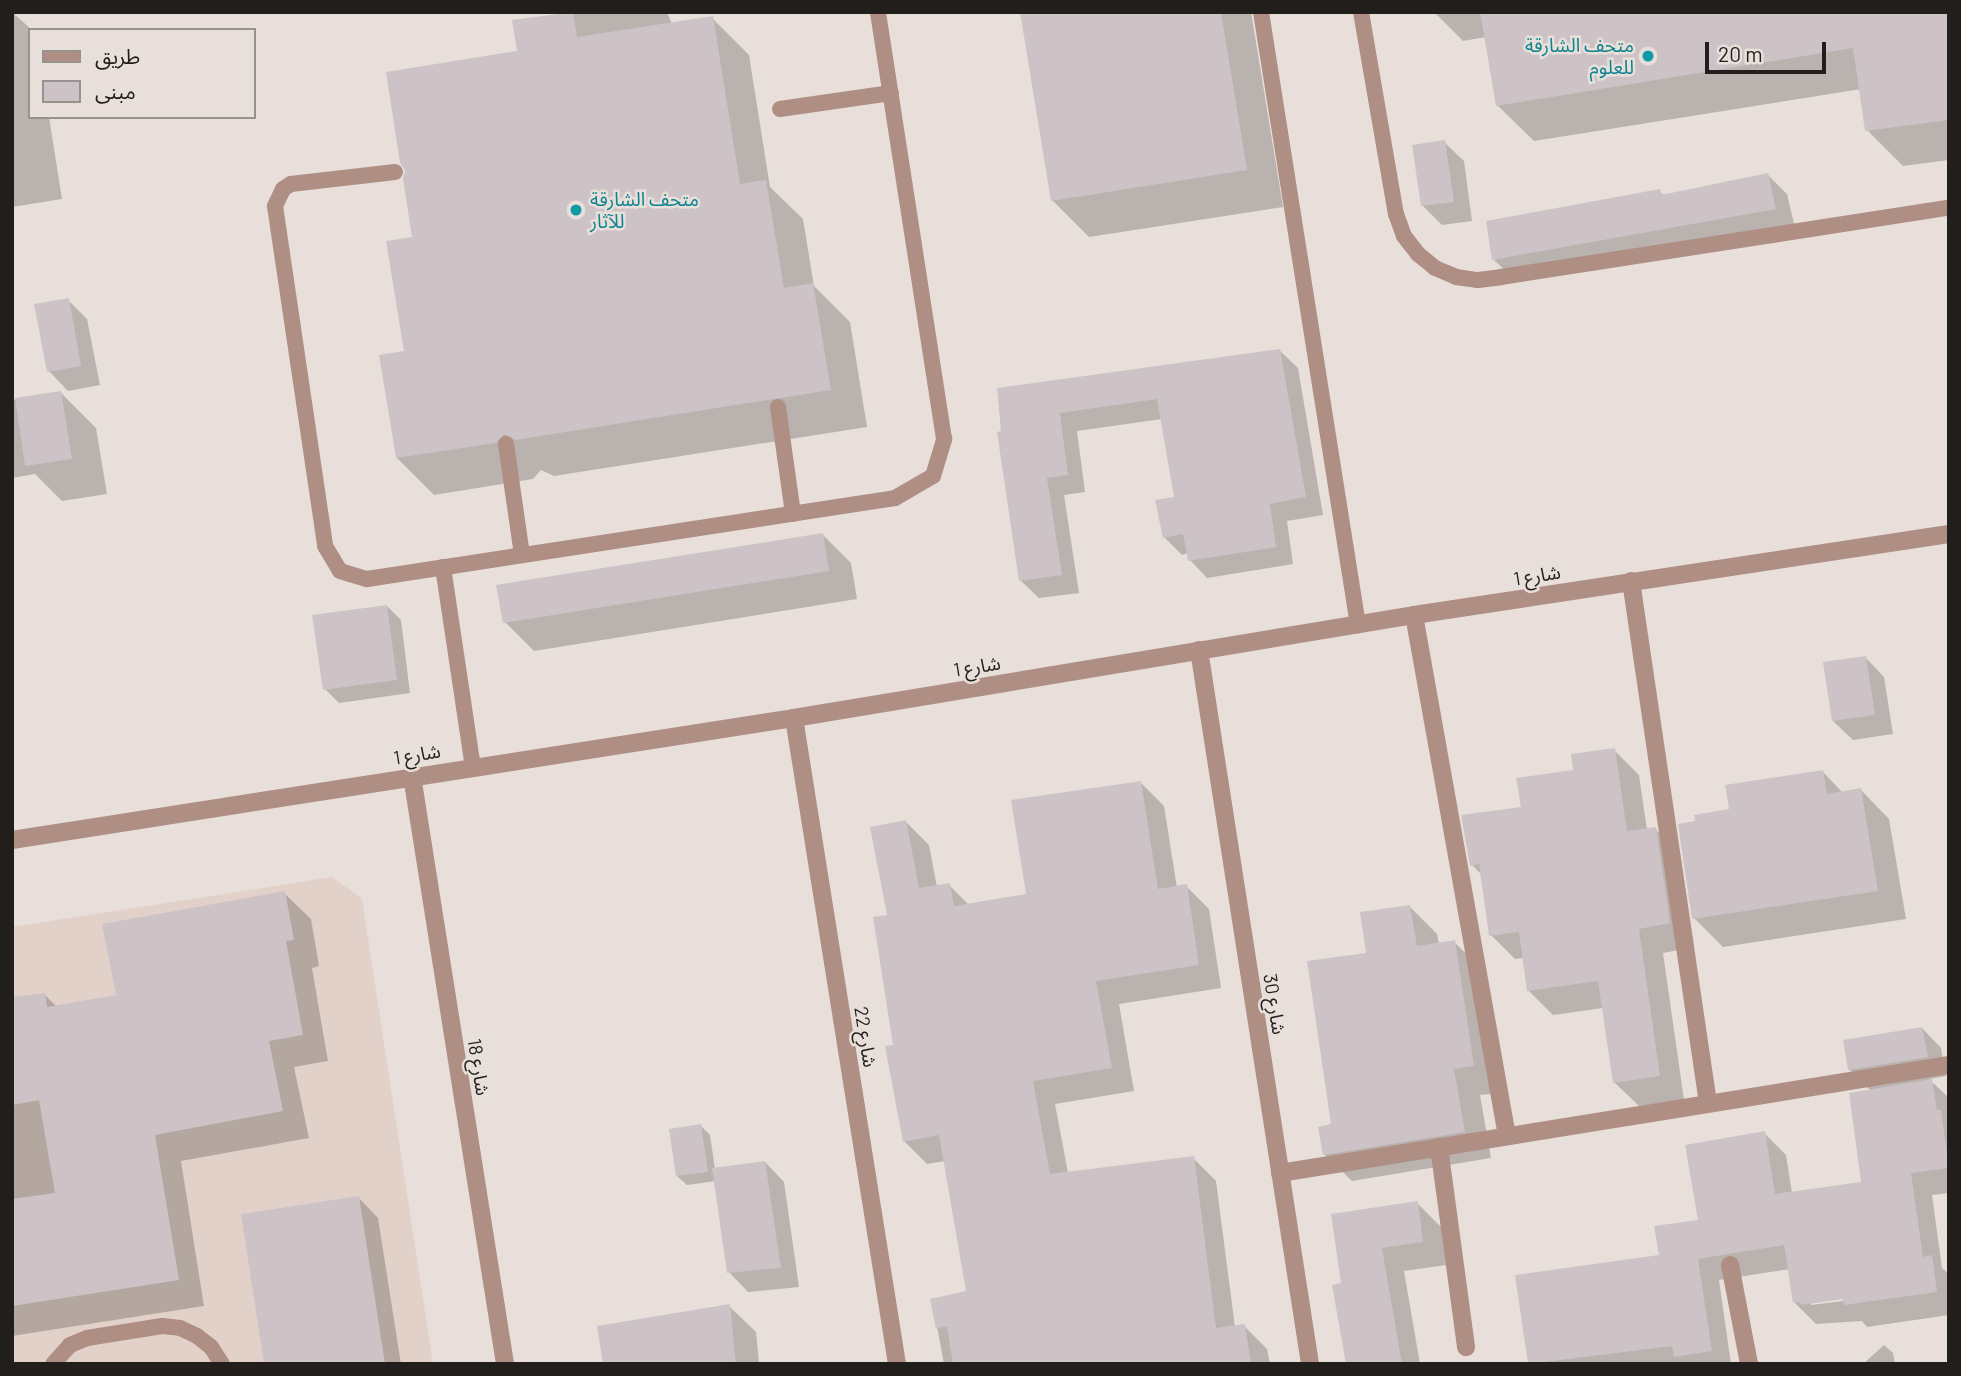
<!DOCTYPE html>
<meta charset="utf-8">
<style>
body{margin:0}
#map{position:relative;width:1961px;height:1376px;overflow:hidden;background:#e8dfda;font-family:Barlow,"Noto Sans Arabic",sans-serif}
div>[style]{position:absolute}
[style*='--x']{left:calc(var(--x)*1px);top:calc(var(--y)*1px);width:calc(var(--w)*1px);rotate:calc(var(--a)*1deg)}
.built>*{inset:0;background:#e2d1c9}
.shadow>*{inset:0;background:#0003}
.building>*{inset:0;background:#cdc3c6}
.service>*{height:16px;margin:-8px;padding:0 8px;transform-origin:8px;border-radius:8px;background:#af8e84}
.minor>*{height:18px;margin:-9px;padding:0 9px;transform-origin:9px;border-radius:9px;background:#af8e84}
.dots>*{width:19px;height:19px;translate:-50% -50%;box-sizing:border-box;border:4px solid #e8dfda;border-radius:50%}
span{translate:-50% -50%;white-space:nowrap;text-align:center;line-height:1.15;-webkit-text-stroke:5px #e8dfda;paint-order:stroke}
.culture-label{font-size:19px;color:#0d838f}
.right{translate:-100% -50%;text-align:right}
.left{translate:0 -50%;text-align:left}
.street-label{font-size:19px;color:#211e1c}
.frame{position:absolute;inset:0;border:14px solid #211e1c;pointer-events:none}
.legend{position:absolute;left:28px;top:28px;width:228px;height:91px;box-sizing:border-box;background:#e8dfda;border:2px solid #98928e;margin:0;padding:9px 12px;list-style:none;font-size:21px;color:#211e1c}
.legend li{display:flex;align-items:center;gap:14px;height:35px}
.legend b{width:35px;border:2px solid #98928e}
.scale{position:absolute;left:1705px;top:42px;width:121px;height:32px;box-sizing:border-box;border:4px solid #211e1c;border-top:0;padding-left:9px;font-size:21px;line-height:24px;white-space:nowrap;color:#211e1c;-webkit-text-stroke:5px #e8dfda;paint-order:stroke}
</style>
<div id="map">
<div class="built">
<i style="clip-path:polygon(332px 877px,362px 899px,433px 1364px,12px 1364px,12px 927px)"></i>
</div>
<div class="shadow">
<i style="clip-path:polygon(12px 12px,32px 30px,30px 117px,49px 117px,62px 199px,12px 207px)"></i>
<i style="clip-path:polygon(577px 12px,667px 12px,672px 24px,712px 18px,749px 55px,770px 187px,803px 219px,814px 286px,850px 322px,867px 427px,554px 476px,541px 470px,533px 479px,434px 495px,397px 458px,414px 238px,519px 52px,514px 22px)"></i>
<i style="clip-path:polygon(1021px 12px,1251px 12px,1283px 207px,1089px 237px,1052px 200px)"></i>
<i style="clip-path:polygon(1434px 12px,1949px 12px,1949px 160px,1903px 166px,1867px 130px,1861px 89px,1534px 141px,1497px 105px,1486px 37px,1463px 41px)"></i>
<i style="clip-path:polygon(1444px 142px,1464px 161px,1472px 221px,1442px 225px,1423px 206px)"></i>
<i style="clip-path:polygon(1768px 175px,1787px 194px,1795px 228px,1514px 279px,1494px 260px,1659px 191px,1664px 196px)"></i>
<i style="clip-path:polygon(68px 300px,87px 319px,100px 385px,68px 391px,49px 371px)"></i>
<i style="clip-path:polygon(1280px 351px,1298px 368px,1323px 515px,1287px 521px,1293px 564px,1207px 578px,1190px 560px,1188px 553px,1182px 555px,1164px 537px,1176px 498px,1162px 419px,1077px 431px,1085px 492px,1064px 495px,1079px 593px,1039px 598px,1021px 581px,998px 390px)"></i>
<i style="clip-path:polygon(60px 392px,96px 428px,107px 494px,62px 501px,35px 474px,12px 478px,12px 400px)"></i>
<i style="clip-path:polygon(822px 534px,851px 563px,857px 599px,534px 651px,505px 622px)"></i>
<i style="clip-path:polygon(387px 606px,401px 620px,410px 693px,339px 703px,325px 689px)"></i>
<i style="clip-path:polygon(1865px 657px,1884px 677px,1893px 734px,1853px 740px,1833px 721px)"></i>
<i style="clip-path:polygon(1614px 750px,1639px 775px,1647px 830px,1655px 829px,1680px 853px,1694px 947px,1663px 953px,1684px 1100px,1639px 1106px,1614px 1082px,1603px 1008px,1553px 1015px,1528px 990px,1524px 958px,1515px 959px,1491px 935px,1482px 875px,1472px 865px,1523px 809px,1575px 772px)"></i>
<i style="clip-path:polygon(1823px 772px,1843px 793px,1861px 790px,1889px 819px,1906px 919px,1723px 947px,1694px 918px,1731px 811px)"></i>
<i style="clip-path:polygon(1141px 783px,1164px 806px,1177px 888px,1186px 886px,1209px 909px,1221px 988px,1119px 1004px,1134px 1091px,1055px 1104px,1068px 1173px,1193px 1158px,1216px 1181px,1235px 1327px,1244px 1326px,1267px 1349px,1270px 1364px,944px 1364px,932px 1300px,968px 1293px,945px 1161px,927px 1164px,904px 1141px,895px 1046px,889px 917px,905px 821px,929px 845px,937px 887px,949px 885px,969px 905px,1028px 896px)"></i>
<i style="clip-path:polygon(284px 893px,311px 919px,319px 966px,312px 968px,328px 1061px,294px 1067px,309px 1138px,181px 1161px,204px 1306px,12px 1336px,12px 998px,44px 994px,57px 1007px,118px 996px)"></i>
<i style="clip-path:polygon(1410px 907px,1437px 934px,1439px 944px,1454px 942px,1482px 969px,1500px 1093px,1480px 1095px,1491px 1158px,1352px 1181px,1324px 1154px,1368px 955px)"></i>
<i style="clip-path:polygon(evenodd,1922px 1028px,1941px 1048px,1946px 1076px,1929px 1079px,1949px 1098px,1949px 1193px,1932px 1195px,1942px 1268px,1949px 1274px,1949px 1315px,1867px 1327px,1862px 1321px,1816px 1324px,1794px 1302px,1790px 1269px,1719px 1280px,1731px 1364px,1530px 1364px,1517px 1276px,1661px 1256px,1700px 1221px,1764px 1133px,1786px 1155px,1792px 1193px,1863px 1183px,1871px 1091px,1849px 1069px,1922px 1028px,1851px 1296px,1852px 1300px,1811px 1305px,1811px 1302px,1851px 1296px)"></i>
<i style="clip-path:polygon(701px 1126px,710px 1135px,715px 1169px,765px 1162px,784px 1182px,799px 1287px,748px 1292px,729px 1272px,716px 1181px,687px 1185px,677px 1176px)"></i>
<i style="clip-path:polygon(359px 1198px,378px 1218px,401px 1364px,265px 1364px)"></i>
<i style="clip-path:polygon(1417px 1203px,1441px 1227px,1446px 1265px,1404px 1271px,1420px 1364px,1349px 1364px,1343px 1284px)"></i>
<i style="clip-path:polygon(729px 1306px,756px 1332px,759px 1364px,605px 1364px)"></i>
<i style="clip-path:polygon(1884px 1345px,1893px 1353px,1895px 1364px,1863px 1364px)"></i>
</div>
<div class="building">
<i style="clip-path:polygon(573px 12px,577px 37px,713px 16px,740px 184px,766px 180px,784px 288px,813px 283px,831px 390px,515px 440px,504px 434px,496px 443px,396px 458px,379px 355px,404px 351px,386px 241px,412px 237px,403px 179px,405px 170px,400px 163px,386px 72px,517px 51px,512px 20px)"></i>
<i style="clip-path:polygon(1020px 12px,1221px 12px,1247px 170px,1051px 201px)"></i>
<i style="clip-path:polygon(1480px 12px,1949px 12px,1949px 120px,1865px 131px,1853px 48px,1496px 106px)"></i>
<i style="clip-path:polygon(1445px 140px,1454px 202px,1421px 206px,1412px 145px)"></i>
<i style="clip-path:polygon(1768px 173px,1776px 209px,1492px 260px,1486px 221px,1660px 189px,1661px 195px)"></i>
<i style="clip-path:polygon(69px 298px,81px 366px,47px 372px,34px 304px)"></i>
<i style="clip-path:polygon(1280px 349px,1306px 497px,1270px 504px,1276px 547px,1188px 561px,1183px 534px,1163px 538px,1155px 500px,1174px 497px,1157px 399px,1060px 413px,1068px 475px,1047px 478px,1062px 575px,1019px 581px,997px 432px,1001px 431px,997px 388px)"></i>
<i style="clip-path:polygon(61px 391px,72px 459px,25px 466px,15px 398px)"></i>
<i style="clip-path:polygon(823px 533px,829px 571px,503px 623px,496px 585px)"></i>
<i style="clip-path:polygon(387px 605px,397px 680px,323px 690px,312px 615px)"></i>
<i style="clip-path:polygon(1866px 656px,1875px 715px,1832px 721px,1823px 662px)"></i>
<i style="clip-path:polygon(1615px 748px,1627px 831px,1656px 827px,1670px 923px,1639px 929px,1660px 1076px,1613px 1083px,1598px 981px,1527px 991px,1519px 932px,1489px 936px,1479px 864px,1470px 866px,1461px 815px,1521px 807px,1516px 778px,1573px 770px,1571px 754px)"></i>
<i style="clip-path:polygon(1823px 770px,1827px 794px,1861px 788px,1878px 891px,1692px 919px,1678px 824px,1695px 821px,1694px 815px,1729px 809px,1725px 785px)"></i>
<i style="clip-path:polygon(1141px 781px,1158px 889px,1187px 884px,1199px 965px,1096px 981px,1112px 1068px,1033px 1081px,1050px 1174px,1194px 1156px,1216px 1328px,1245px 1324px,1251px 1364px,953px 1364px,947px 1326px,936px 1329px,930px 1299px,966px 1291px,939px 1135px,903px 1142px,885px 1046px,893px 1045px,873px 917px,887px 915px,870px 827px,906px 820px,919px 888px,950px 883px,954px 906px,1026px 894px,1011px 800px)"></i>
<i style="clip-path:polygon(285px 891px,294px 940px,286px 941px,303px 1035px,269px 1041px,283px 1111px,155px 1135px,179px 1280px,12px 1306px,12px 1199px,55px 1193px,39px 1100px,12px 1105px,12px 997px,45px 993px,47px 1007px,116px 995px,102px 924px)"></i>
<i style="clip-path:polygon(1410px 905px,1417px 946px,1455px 940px,1474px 1066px,1454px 1069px,1465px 1132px,1323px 1155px,1318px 1127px,1331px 1124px,1307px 961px,1366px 953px,1360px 912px)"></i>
<i style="clip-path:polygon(1922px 1027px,1928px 1057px,1848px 1070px,1843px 1040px)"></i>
<i style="clip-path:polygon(1932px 1079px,1937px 1110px,1941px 1110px,1949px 1168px,1911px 1173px,1923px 1257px,1932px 1255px,1937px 1292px,1844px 1305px,1843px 1299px,1801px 1305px,1800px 1302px,1793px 1303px,1784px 1245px,1698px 1259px,1712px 1351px,1674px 1357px,1672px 1346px,1528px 1364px,1515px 1275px,1659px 1255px,1654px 1226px,1698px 1220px,1685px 1145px,1765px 1131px,1775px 1194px,1861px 1182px,1849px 1093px)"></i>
<i style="clip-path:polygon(701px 1124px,708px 1172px,676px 1176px,669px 1129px)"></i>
<i style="clip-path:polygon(765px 1161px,781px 1268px,727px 1273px,712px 1168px)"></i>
<i style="clip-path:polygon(359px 1196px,385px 1364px,264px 1364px,241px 1214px)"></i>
<i style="clip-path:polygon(1418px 1201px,1423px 1242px,1382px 1248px,1402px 1364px,1346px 1364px,1332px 1285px,1341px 1283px,1331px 1214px)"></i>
<i style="clip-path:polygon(730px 1304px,736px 1364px,603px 1364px,597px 1326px)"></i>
</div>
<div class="service">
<i style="--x:1261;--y:12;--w:621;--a:81.01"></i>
<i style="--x:1361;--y:12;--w:205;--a:80.2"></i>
<i style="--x:1396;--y:214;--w:23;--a:70"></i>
<i style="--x:1404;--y:236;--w:23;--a:52"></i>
<i style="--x:1418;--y:254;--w:22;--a:39"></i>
<i style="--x:1435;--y:268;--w:23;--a:23"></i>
<i style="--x:1456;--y:277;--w:22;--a:8"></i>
<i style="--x:1478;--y:280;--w:23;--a:-7"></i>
<i style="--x:1501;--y:277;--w:453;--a:-8.8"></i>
<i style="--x:780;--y:109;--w:112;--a:-8.2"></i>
<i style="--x:395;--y:172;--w:105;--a:173.4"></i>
<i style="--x:291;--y:184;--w:9;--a:148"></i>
<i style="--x:283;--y:189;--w:19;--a:115"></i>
<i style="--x:275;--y:206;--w:344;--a:81.6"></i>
<i style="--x:325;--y:546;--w:29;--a:59"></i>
<i style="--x:340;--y:571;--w:28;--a:17"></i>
<i style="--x:367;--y:579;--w:534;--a:-8.72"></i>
<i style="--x:895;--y:498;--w:44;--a:-30.1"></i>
<i style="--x:933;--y:476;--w:39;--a:-73"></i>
<i style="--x:944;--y:439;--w:432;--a:-98.8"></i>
<i style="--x:778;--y:407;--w:108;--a:82"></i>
<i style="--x:506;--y:444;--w:112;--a:81.8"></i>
<i style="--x:443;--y:567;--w:202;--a:81.5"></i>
<i style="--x:53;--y:1364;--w:25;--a:-48"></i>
<i style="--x:70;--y:1345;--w:18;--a:-22"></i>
<i style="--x:87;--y:1338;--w:76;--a:-9.1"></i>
<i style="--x:162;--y:1326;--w:18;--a:6"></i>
<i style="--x:180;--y:1328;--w:19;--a:25"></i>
<i style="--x:197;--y:1336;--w:18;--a:38"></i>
<i style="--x:211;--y:1347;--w:20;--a:57"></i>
</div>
<div class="minor">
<i style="--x:1631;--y:581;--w:528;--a:81.61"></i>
<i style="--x:1414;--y:615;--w:529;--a:79.88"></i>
<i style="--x:1199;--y:650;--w:723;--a:81.16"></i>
<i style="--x:794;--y:718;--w:654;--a:80.94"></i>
<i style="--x:412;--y:776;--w:595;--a:81.01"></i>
<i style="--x:12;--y:840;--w:791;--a:-8.87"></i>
<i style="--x:794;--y:718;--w:628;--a:-9.43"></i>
<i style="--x:1414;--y:615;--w:541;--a:-8.61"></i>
<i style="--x:1439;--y:1147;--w:202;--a:82.3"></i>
<i style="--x:1280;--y:1173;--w:678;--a:-9.17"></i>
<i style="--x:1730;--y:1265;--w:101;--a:79.1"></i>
</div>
<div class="dots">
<i style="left:1648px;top:56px;background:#0f9aa8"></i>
<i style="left:576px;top:210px;background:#0f9aa8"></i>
</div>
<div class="culture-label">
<span class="right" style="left:1634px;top:56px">متحف الشارقة<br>للعلوم</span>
<span class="left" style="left:590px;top:210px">متحف الشارقة<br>للآثار</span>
</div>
<div class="street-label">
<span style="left:1537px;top:575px;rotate:-9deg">شارع 1</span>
<span style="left:977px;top:666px;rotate:-9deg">شارع 1</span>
<span style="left:417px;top:754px;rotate:-9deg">شارع 1</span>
<span style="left:1275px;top:1004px;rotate:81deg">شارع 30</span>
<span style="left:866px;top:1037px;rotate:81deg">شارع 22</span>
<span style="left:479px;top:1067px;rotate:81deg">شارع 18</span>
</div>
<div class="frame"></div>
<ul class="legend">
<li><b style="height:9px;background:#af8e84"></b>طريق</li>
<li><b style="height:19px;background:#cdc3c6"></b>مبنى</li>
</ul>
<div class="scale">20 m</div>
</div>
